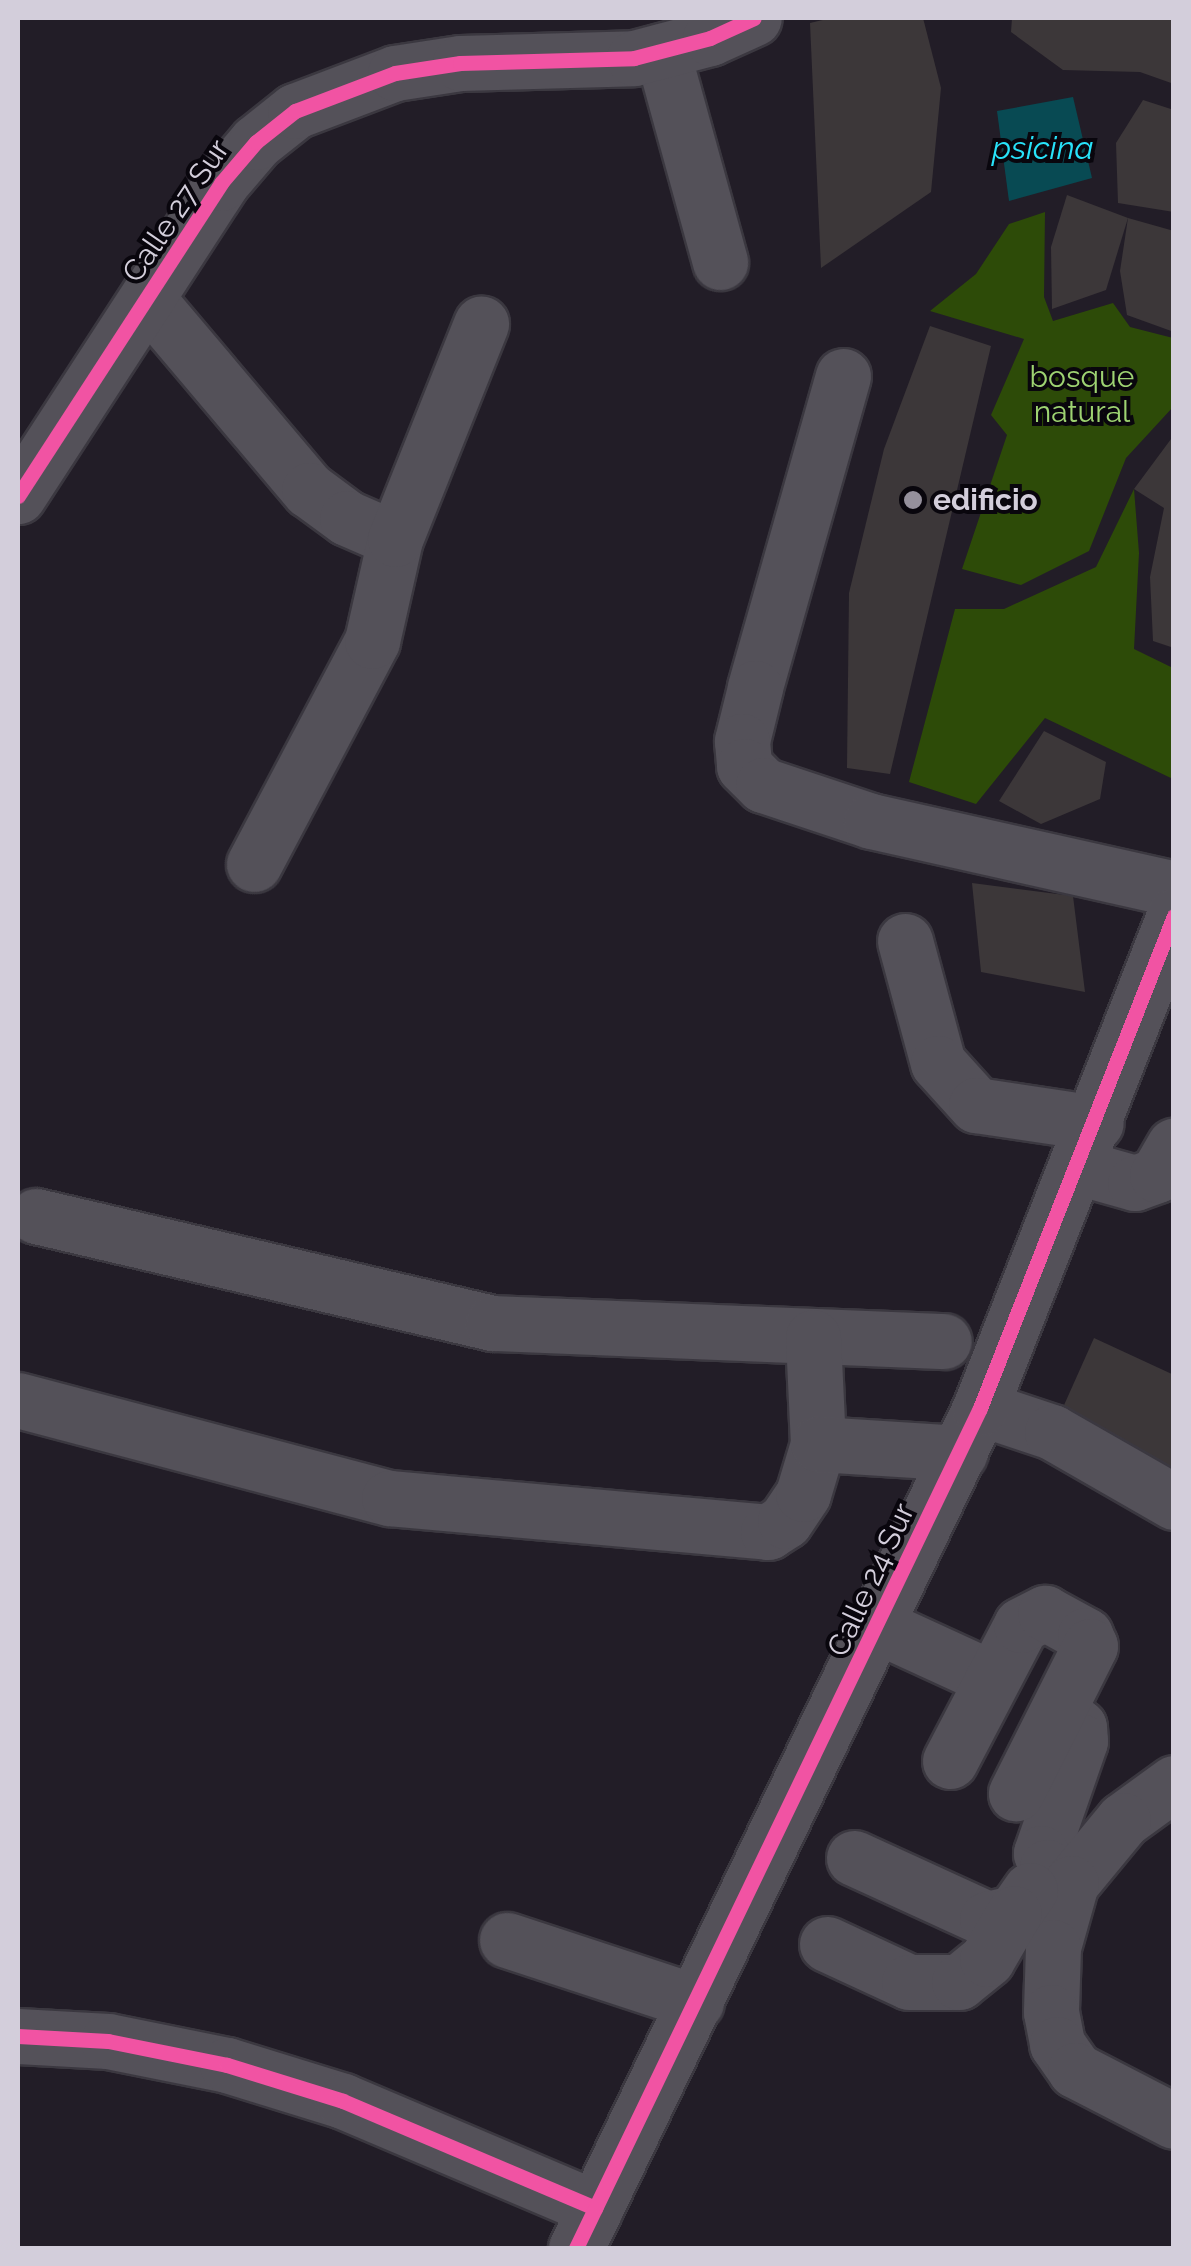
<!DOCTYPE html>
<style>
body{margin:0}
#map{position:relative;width:1191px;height:2266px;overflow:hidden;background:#221d27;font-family:Raleway,sans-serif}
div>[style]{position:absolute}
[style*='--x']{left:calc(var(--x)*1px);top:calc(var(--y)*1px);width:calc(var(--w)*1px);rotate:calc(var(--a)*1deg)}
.forest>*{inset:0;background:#2d4b08}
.water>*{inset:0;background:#084a53}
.building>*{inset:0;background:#3c3739}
.roads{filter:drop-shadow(2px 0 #3b3840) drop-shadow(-2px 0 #3b3840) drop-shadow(0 2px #3b3840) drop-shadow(0 -2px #3b3840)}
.minor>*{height:55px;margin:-27.5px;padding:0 27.5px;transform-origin:27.5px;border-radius:27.5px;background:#545159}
.cycleway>*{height:15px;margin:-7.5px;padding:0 7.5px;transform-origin:7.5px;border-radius:7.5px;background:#f153a3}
.dots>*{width:28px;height:28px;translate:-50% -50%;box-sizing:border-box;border:5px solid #09060d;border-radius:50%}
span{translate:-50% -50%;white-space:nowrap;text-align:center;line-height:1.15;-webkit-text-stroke:8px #09060d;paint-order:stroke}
.street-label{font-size:30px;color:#d3cedb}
.park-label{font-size:30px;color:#9ed372}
.poi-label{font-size:30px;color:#d3cedb;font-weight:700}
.left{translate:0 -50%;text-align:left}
.water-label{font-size:32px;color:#28e2f9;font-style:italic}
.frame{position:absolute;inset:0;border:20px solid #d3cedb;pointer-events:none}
</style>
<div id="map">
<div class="forest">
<i style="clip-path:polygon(1045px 212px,1044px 297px,1053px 321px,1113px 303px,1130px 327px,1173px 338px,1173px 407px,1126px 458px,1089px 551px,1021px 585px,962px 569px,1007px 435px,991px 415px,1024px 339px,930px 311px,976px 274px,1009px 224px)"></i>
<i style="clip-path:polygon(1134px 489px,1139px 553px,1134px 649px,1173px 668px,1173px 779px,1045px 718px,976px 804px,909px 782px,955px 609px,1004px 609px,1096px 567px)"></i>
</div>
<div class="water">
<i style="clip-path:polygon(1073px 97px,1092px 178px,1009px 201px,997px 111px)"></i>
</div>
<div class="building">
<i style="clip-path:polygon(831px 18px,923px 18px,941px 88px,931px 192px,821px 268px,810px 23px)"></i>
<i style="clip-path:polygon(1012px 18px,1174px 18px,1174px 84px,1140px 72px,1063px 70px,1011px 32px)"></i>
<i style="clip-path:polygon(1143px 100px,1174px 110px,1174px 212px,1118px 203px,1116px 143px)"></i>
<i style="clip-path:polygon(1067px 195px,1128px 218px,1106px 290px,1052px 309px,1051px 247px)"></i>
<i style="clip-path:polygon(1128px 218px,1174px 231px,1174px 332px,1127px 315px,1120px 271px)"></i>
<i style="clip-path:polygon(930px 326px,991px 346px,890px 774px,847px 768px,849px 593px,884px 449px)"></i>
<i style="clip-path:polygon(1174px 435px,1174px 648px,1153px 641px,1150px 577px,1164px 508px,1134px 489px)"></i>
<i style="clip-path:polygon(1044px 731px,1106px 762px,1100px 799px,1041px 824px,999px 801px)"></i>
<i style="clip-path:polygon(972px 883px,1073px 896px,1085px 992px,981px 972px)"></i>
<i style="clip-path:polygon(1094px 1338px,1174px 1375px,1174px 1488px,1052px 1432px)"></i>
</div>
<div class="roads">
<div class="minor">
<i style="--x:662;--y:51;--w:219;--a:74.6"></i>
<i style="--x:149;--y:301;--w:248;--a:49.8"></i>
<i style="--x:309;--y:490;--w:47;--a:36.4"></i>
<i style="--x:347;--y:518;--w:52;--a:23.6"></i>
<i style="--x:843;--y:376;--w:324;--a:105.8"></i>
<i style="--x:755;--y:688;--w:55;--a:103.8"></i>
<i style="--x:742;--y:741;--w:25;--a:85"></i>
<i style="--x:744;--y:766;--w:27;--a:45"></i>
<i style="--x:763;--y:785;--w:114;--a:18.4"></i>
<i style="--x:871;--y:821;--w:311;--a:12.6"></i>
<i style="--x:18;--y:496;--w:373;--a:-57"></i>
<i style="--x:221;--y:183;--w:54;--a:-49.5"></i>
<i style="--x:256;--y:142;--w:50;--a:-38.5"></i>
<i style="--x:295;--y:111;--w:107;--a:-20.8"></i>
<i style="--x:395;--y:73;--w:66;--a:-8.7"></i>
<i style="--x:460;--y:63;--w:174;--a:-1.6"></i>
<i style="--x:634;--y:58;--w:79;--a:-14.7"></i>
<i style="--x:710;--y:38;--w:48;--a:-24.4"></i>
<i style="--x:254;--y:864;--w:252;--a:-62.1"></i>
<i style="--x:372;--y:641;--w:105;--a:-77.3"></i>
<i style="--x:395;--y:539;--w:232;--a:-68.2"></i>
<i style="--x:905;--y:941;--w:126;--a:74.9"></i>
<i style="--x:938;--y:1063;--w:57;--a:47.9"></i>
<i style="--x:976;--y:1105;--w:121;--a:8.5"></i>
<i style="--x:1078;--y:1167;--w:59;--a:15.7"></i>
<i style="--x:1135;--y:1183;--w:23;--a:-20"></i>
<i style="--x:1157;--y:1175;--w:34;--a:-60"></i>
<i style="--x:36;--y:1216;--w:469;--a:13.2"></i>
<i style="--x:493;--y:1323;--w:451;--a:2.3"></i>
<i style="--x:18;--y:1400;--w:384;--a:14.8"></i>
<i style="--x:389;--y:1498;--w:381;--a:5.1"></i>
<i style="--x:768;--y:1532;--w:20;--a:-33"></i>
<i style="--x:785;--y:1521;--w:32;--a:-56"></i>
<i style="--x:803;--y:1494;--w:52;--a:-73.3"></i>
<i style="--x:818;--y:1444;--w:107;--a:-92.7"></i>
<i style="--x:980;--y:1408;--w:76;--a:18.4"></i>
<i style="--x:1052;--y:1432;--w:141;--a:29.8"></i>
<i style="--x:818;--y:1444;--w:142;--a:3.6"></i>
<i style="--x:880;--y:1627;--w:120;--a:24.6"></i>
<i style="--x:1068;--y:1718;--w:14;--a:39"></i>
<i style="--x:1079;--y:1727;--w:14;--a:86"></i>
<i style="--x:1080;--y:1741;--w:119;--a:109.2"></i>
<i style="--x:1041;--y:1853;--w:15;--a:67"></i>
<i style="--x:1047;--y:1867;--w:29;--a:34"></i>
<i style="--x:950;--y:1761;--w:153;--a:-62.4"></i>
<i style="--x:1021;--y:1625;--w:27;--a:-27"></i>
<i style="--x:1045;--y:1613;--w:46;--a:28.8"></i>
<i style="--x:1085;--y:1635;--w:12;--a:66"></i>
<i style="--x:1090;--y:1646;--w:165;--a:116.7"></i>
<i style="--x:1174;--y:1783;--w:63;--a:144"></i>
<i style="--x:1123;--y:1820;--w:82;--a:129.5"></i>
<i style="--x:1071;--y:1883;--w:66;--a:105.7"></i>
<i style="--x:1053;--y:1947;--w:65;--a:91.8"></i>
<i style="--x:1051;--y:2012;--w:33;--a:79"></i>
<i style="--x:1057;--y:2044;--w:32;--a:55"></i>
<i style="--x:1075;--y:2070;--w:111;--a:27.3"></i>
<i style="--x:854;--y:1858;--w:146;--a:24.6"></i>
<i style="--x:987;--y:1919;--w:28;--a:-13"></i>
<i style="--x:1014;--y:1913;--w:28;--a:-55"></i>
<i style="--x:507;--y:1940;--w:199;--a:18.2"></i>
<i style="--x:827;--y:1944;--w:90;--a:24.9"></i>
<i style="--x:909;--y:1982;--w:50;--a:0"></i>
<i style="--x:959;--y:1982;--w:36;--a:-39"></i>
<i style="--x:987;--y:1959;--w:53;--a:-59.6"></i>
<i style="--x:18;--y:2036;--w:90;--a:3.2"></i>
<i style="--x:108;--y:2041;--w:121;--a:11.4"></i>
<i style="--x:227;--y:2065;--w:121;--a:17.2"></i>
<i style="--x:343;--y:2101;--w:274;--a:23"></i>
<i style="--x:576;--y:2248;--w:932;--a:-64.31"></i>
<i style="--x:980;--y:1408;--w:529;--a:-68.48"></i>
</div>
</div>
<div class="cycleway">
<i style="--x:18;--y:496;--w:373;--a:-57"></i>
<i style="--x:221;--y:183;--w:54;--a:-49.5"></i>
<i style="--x:256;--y:142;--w:50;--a:-38.5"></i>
<i style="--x:295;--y:111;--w:107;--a:-20.8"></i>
<i style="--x:395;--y:73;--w:66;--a:-8.7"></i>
<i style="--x:460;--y:63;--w:174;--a:-1.6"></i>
<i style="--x:634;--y:58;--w:79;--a:-14.7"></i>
<i style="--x:710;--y:38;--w:48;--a:-24.4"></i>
<i style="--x:18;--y:2036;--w:90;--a:3.2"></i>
<i style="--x:108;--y:2041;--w:121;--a:11.4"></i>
<i style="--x:227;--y:2065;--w:121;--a:17.2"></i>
<i style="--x:343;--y:2101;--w:274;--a:23"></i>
<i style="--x:576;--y:2248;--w:932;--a:-64.31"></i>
<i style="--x:980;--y:1408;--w:529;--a:-68.48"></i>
</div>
<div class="dots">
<i style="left:913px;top:500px;background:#95909c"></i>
</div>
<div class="street-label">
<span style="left:176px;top:211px;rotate:-56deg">Calle 27 Sur</span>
<span style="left:871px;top:1580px;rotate:-65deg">Calle 24 Sur</span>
</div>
<div class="park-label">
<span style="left:1082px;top:394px">bosque<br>natural</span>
</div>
<div class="poi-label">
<span class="left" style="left:933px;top:500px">edificio</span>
</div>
<div class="water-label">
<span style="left:1043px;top:148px">psicina</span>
</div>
<div class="frame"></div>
</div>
